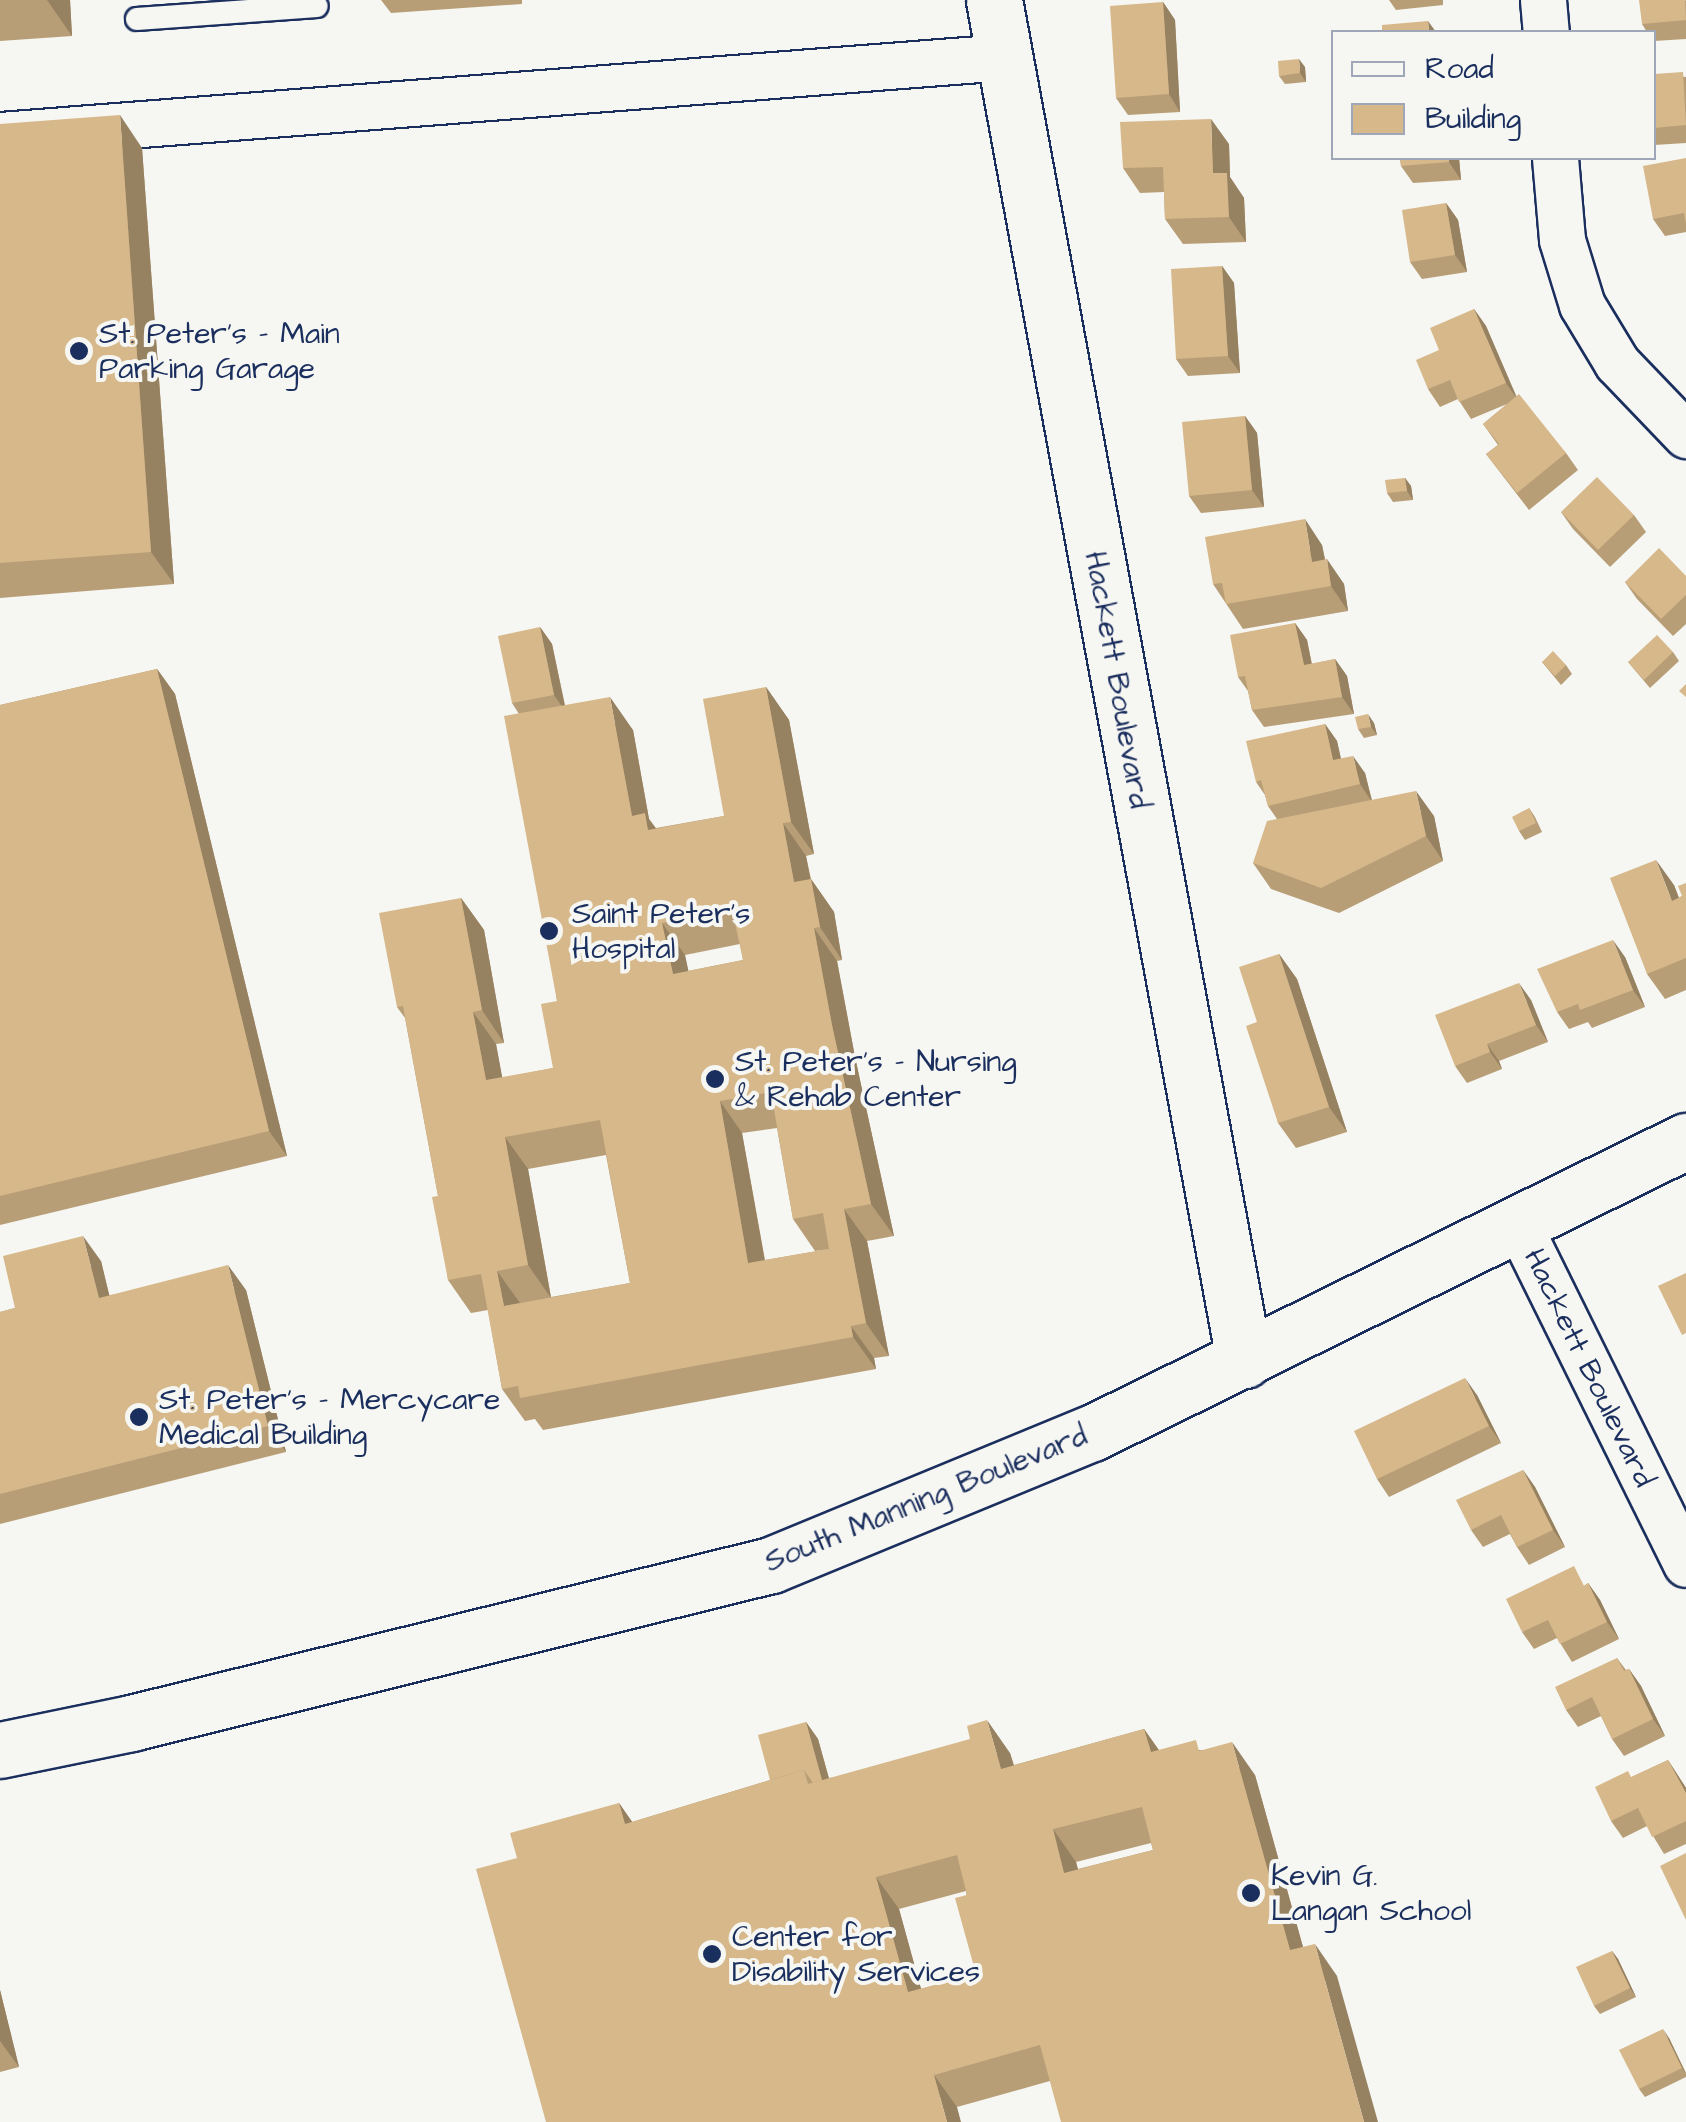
<!DOCTYPE html>
<style>
body{margin:0}
#map{position:relative;width:1686px;height:2122px;overflow:hidden;background:#f6f6f2;font-family:"Architects Daughter",sans-serif}
div>[style]{position:absolute}
[style*='--x']{left:calc(var(--x)*1px);top:calc(var(--y)*1px);width:calc(var(--w)*1px);rotate:calc(var(--a)*1deg)}
.roads{filter:drop-shadow(2px 0 #1b2f5e) drop-shadow(-2px 0 #1b2f5e) drop-shadow(0 2px #1b2f5e) drop-shadow(0 -2px #1b2f5e)}
.lane>*{height:22px;margin:-11px;padding:0 11px;transform-origin:11px;border-radius:11px;background:#f6f6f2}
.street>*{height:45px;margin:-22.5px;padding:0 22.5px;transform-origin:22.5px;border-radius:22.5px;background:#f6f6f2}
.secondary>*{height:55px;margin:-27.5px;padding:0 27.5px;transform-origin:27.5px;border-radius:27.5px;background:#f6f6f2}
.wall>*{inset:0;background:#b89e77}
.shaded-wall>*{inset:0;background:#968161}
.building>*{inset:0;background:#d6b88a}
.dots>*{width:28px;height:28px;translate:-50% -50%;box-sizing:border-box;border:5px solid #f6f6f2;border-radius:50%}
span{translate:-50% -50%;white-space:nowrap;text-align:center;line-height:1.15;-webkit-text-stroke:8px #f6f6f2;paint-order:stroke}
.poi-label{font-size:30px;color:#1b2f5e}
.left{translate:0 -50%;text-align:left}
.street-label{font-size:30px;color:#1b2f5e}
.legend{position:absolute;left:1331px;top:30px;width:325px;height:130px;box-sizing:border-box;background:#f6f6f2;border:2px solid #9ea6b7;margin:0;padding:12px 18px;list-style:none;font-size:30px;color:#1b2f5e}
.legend li{display:flex;align-items:center;gap:20px;height:50px}
.legend b{width:50px;border:2px solid #9ea6b7}
</style>
<div id="map">
<div class="roads">
<div class="lane">
<i style="--x:137;--y:19;--w:180;--a:-4.1"></i>
</div>
<div class="street">
<i style="--x:1543;--y:0;--w:32;--a:85"></i>
<i style="--x:0;--y:135;--w:1007;--a:-4.44"></i>
<i style="--x:1555;--y:158;--w:82;--a:85.1"></i>
<i style="--x:1562;--y:240;--w:68;--a:72.9"></i>
<i style="--x:1582;--y:305;--w:68;--a:58.9"></i>
<i style="--x:1617;--y:363;--w:100;--a:46.2"></i>
<i style="--x:1519;--y:1226;--w:377;--a:63.7"></i>
</div>
<div class="secondary">
<i style="--x:994;--y:0;--w:1383;--a:79.58"></i>
<i style="--x:0;--y:1750;--w:134;--a:-11.6"></i>
<i style="--x:131;--y:1723;--w:659;--a:-13.87"></i>
<i style="--x:771;--y:1565;--w:347;--a:-22.4"></i>
<i style="--x:1092;--y:1433;--w:662;--a:-26.18"></i>
</div>
</div>
<div class="wall">
<i style="clip-path:polygon(0 0,70px 0,72px 36px,0 41px)"></i>
<i style="clip-path:polygon(381px 0,522px 0,522px 4px,391px 13px)"></i>
<i style="clip-path:polygon(1389px 0,1443px 0,1443px 5px,1396px 10px)"></i>
<i style="clip-path:polygon(1686px 0,1686px 39px,1654px 41px,1654px 32px,1647px 32px,1642px 24px)"></i>
<i style="clip-path:polygon(1163px 2px,1175px 20px,1180px 112px,1128px 115px,1116px 98px)"></i>
<i style="clip-path:polygon(1305px 67px,1306px 82px,1285px 84px,1279px 76px)"></i>
<i style="clip-path:polygon(1654px 74px,1686px 77px,1686px 143px,1654px 145px)"></i>
<i style="clip-path:polygon(0 124px,142px 148px,174px 584px,0 598px)"></i>
<i style="clip-path:polygon(1229px 144px,1230px 177px,1244px 198px,1246px 242px,1183px 244px,1165px 219px,1164px 192px,1140px 193px,1123px 168px)"></i>
<i style="clip-path:polygon(1400px 158px,1459px 158px,1461px 180px,1413px 183px,1401px 166px)"></i>
<i style="clip-path:polygon(1686px 158px,1686px 232px,1665px 236px,1653px 219px)"></i>
<i style="clip-path:polygon(1446px 203px,1458px 220px,1467px 272px,1422px 279px,1410px 262px)"></i>
<i style="clip-path:polygon(1222px 266px,1234px 283px,1240px 373px,1188px 376px,1176px 359px)"></i>
<i style="clip-path:polygon(1474px 309px,1486px 326px,1516px 397px,1566px 453px,1578px 470px,1529px 510px,1486px 454px,1498px 445px,1483px 424px,1507px 404px,1471px 419px,1458px 399px,1440px 407px,1428px 389px,1439px 350px)"></i>
<i style="clip-path:polygon(1245px 416px,1257px 433px,1264px 507px,1201px 513px,1189px 496px)"></i>
<i style="clip-path:polygon(1405px 478px,1411px 486px,1413px 500px,1393px 502px,1387px 493px)"></i>
<i style="clip-path:polygon(1561px 512px,1634px 515px,1646px 532px,1610px 567px,1573px 529px)"></i>
<i style="clip-path:polygon(1322px 545px,1325px 559px,1344px 584px,1348px 611px,1243px 629px,1213px 584px)"></i>
<i style="clip-path:polygon(1686px 576px,1686px 624px,1673px 636px,1637px 599px,1625px 582px)"></i>
<i style="clip-path:polygon(1295px 623px,1307px 640px,1312px 664px,1335px 659px,1347px 676px,1354px 714px,1264px 727px,1252px 710px,1248px 691px,1238px 677px)"></i>
<i style="clip-path:polygon(evenodd,540px 627px,552px 644px,565px 705px,633px 730px,649px 819px,656px 828px,724px 816px,766px 687px,789px 720px,814px 854px,806px 856px,811px 879px,834px 912px,842px 960px,837px 961px,855px 1057px,894px 1236px,867px 1241px,889px 1356px,874px 1358px,876px 1369px,543px 1430px,535px 1419px,525px 1421px,502px 1389px,488px 1310px,471px 1313px,448px 1280px,438px 1196px,405px 1018px,397px 1007px,461px 898px,484px 930px,504px 1043px,496px 1044px,502px 1078px,553px 1068px,557px 1001px,519px 714px,512px 703px,540px 627px,740px 944px,743px 960px,688px 971px,685px 955px,740px 944px,540px 627px,777px 1128px,793px 1219px,815px 1251px,829px 1249px,765px 1260px,742px 1133px,777px 1128px,540px 627px,606px 1155px,630px 1283px,551px 1297px,528px 1169px,606px 1155px)"></i>
<i style="clip-path:polygon(1673px 652px,1679px 661px,1650px 688px,1628px 662px)"></i>
<i style="clip-path:polygon(1542px 662px,1566px 665px,1572px 674px,1561px 685px)"></i>
<i style="clip-path:polygon(157px 669px,175px 694px,287px 1156px,0 1225px,0 705px)"></i>
<i style="clip-path:polygon(1374px 723px,1377px 735px,1364px 738px,1358px 729px)"></i>
<i style="clip-path:polygon(1325px 724px,1337px 741px,1341px 759px,1365px 773px,1372px 800px,1434px 816px,1443px 861px,1339px 913px,1271px 889px,1253px 863px,1277px 819px,1268px 806px,1265px 795px,1256px 782px)"></i>
<i style="clip-path:polygon(1529px 808px,1535px 817px,1542px 832px,1525px 840px,1519px 831px)"></i>
<i style="clip-path:polygon(1686px 883px,1686px 990px,1665px 999px,1647px 974px,1674px 885px,1679px 898px,1682px 896px)"></i>
<i style="clip-path:polygon(1279px 954px,1297px 979px,1347px 1132px,1296px 1148px,1278px 1123px,1257px 1022px)"></i>
<i style="clip-path:polygon(1625px 957px,1645px 1007px,1592px 1028px,1588px 1022px,1569px 1029px,1557px 1012px)"></i>
<i style="clip-path:polygon(1531px 1000px,1548px 1042px,1499px 1061px,1502px 1069px,1467px 1083px,1455px 1066px)"></i>
<i style="clip-path:polygon(101px 1261px,109px 1295px,246px 1290px,286px 1452px,0 1524px,0 1312px,15px 1308px)"></i>
<i style="clip-path:polygon(1477px 1395px,1501px 1443px,1389px 1497px,1377px 1479px)"></i>
<i style="clip-path:polygon(1523px 1470px,1535px 1487px,1565px 1547px,1529px 1565px,1517px 1547px,1510px 1534px,1483px 1547px,1471px 1530px)"></i>
<i style="clip-path:polygon(1588px 1583px,1600px 1600px,1619px 1639px,1572px 1662px,1557px 1638px,1534px 1649px,1522px 1632px)"></i>
<i style="clip-path:polygon(1617px 1658px,1626px 1670px,1629px 1669px,1641px 1686px,1665px 1736px,1624px 1756px,1612px 1739px,1601px 1716px,1578px 1727px,1566px 1710px)"></i>
<i style="clip-path:polygon(evenodd,806px 1722px,818px 1739px,829px 1778px,1010px 1753px,1014px 1765px,1144px 1729px,1159px 1750px,1203px 1750px,1255px 1775px,1303px 1947px,1337px 1976px,1050px 2081px,957px 2107px,517px 1858px,619px 1803px,632px 1822px,770px 1780px,806px 1722px,1151px 1843px,1153px 1850px,1078px 1869px,1076px 1862px,1151px 1843px,806px 1722px,966px 1891px,976px 1974px,921px 1989px,899px 1909px,966px 1891px)"></i>
<i style="clip-path:polygon(1668px 1760px,1686px 1788px,1686px 1844px,1664px 1854px,1647px 1826px,1623px 1838px,1611px 1821px,1632px 1777px)"></i>
<i style="clip-path:polygon(1612px 1951px,1618px 1959px,1636px 1997px,1600px 2014px,1594px 2006px)"></i>
<i style="clip-path:polygon(0 1990px,19px 2067px,0 2072px)"></i>
<i style="clip-path:polygon(1669px 2038px,1686px 2073px,1686px 2077px,1645px 2097px,1639px 2089px)"></i>
</div>
<div class="shaded-wall">
<i style="clip-path:polygon(47px 0,70px 0,72px 36px)"></i>
<i style="clip-path:polygon(1163px 2px,1175px 20px,1180px 112px,1169px 94px)"></i>
<i style="clip-path:polygon(1428px 21px,1436px 32px,1429px 32px)"></i>
<i style="clip-path:polygon(1299px 59px,1305px 67px,1306px 82px,1300px 73px)"></i>
<i style="clip-path:polygon(120px 115px,142px 148px,174px 584px,151px 552px)"></i>
<i style="clip-path:polygon(1211px 119px,1229px 144px,1230px 177px,1244px 198px,1246px 242px,1229px 217px,1213px 173px)"></i>
<i style="clip-path:polygon(1449px 158px,1459px 158px,1461px 180px,1449px 162px)"></i>
<i style="clip-path:polygon(1446px 203px,1458px 220px,1467px 272px,1455px 255px)"></i>
<i style="clip-path:polygon(1222px 266px,1234px 283px,1240px 373px,1228px 356px)"></i>
<i style="clip-path:polygon(1474px 309px,1486px 326px,1518px 400px,1506px 383px)"></i>
<i style="clip-path:polygon(1245px 416px,1257px 433px,1264px 507px,1252px 490px)"></i>
<i style="clip-path:polygon(1405px 478px,1411px 486px,1413px 500px,1407px 491px)"></i>
<i style="clip-path:polygon(1305px 519px,1322px 545px,1330px 587px,1312px 562px)"></i>
<i style="clip-path:polygon(1327px 559px,1344px 584px,1348px 611px,1331px 586px)"></i>
<i style="clip-path:polygon(1295px 623px,1307px 640px,1315px 682px,1304px 665px)"></i>
<i style="clip-path:polygon(540px 627px,552px 644px,566px 712px,554px 695px)"></i>
<i style="clip-path:polygon(1335px 659px,1347px 676px,1354px 714px,1342px 697px)"></i>
<i style="clip-path:polygon(157px 669px,175px 694px,287px 1156px,269px 1131px)"></i>
<i style="clip-path:polygon(766px 687px,789px 720px,814px 854px,791px 822px)"></i>
<i style="clip-path:polygon(610px 697px,633px 730px,649px 819px,668px 846px,632px 816px)"></i>
<i style="clip-path:polygon(1368px 714px,1374px 723px,1377px 735px,1371px 727px)"></i>
<i style="clip-path:polygon(1325px 724px,1337px 741px,1345px 777px,1333px 760px)"></i>
<i style="clip-path:polygon(1353px 756px,1365px 773px,1372px 802px,1360px 784px)"></i>
<i style="clip-path:polygon(1416px 791px,1434px 816px,1443px 861px,1426px 836px)"></i>
<i style="clip-path:polygon(783px 823px,806px 856px,817px 914px,794px 882px)"></i>
<i style="clip-path:polygon(1656px 860px,1674px 885px,1686px 917px,1672px 901px)"></i>
<i style="clip-path:polygon(811px 879px,834px 912px,842px 960px,820px 927px)"></i>
<i style="clip-path:polygon(461px 898px,484px 930px,504px 1043px,482px 1010px)"></i>
<i style="clip-path:polygon(662px 923px,685px 955px,696px 1006px,673px 974px)"></i>
<i style="clip-path:polygon(814px 928px,837px 961px,855px 1057px,894px 1236px,871px 1204px,832px 1025px)"></i>
<i style="clip-path:polygon(1613px 940px,1625px 957px,1645px 1007px,1633px 990px)"></i>
<i style="clip-path:polygon(1279px 954px,1297px 979px,1347px 1132px,1329px 1107px)"></i>
<i style="clip-path:polygon(1519px 983px,1531px 1000px,1548px 1042px,1536px 1025px)"></i>
<i style="clip-path:polygon(473px 1012px,496px 1044px,509px 1113px,486px 1080px)"></i>
<i style="clip-path:polygon(1487px 1044px,1499px 1061px,1502px 1069px,1490px 1052px)"></i>
<i style="clip-path:polygon(720px 1101px,742px 1133px,771px 1296px,748px 1263px)"></i>
<i style="clip-path:polygon(505px 1137px,528px 1169px,551px 1298px,528px 1265px)"></i>
<i style="clip-path:polygon(844px 1209px,867px 1241px,889px 1356px,866px 1323px)"></i>
<i style="clip-path:polygon(83px 1236px,101px 1261px,116px 1323px,99px 1298px)"></i>
<i style="clip-path:polygon(228px 1265px,246px 1290px,286px 1452px,268px 1426px)"></i>
<i style="clip-path:polygon(497px 1271px,520px 1303px,504px 1306px)"></i>
<i style="clip-path:polygon(851px 1326px,874px 1358px,876px 1369px,853px 1337px)"></i>
<i style="clip-path:polygon(1465px 1378px,1477px 1395px,1501px 1443px,1489px 1426px)"></i>
<i style="clip-path:polygon(1523px 1470px,1535px 1487px,1565px 1547px,1553px 1530px)"></i>
<i style="clip-path:polygon(1588px 1583px,1600px 1600px,1619px 1639px,1607px 1622px)"></i>
<i style="clip-path:polygon(1629px 1669px,1641px 1686px,1665px 1736px,1653px 1719px)"></i>
<i style="clip-path:polygon(987px 1720px,1010px 1753px,1024px 1801px,1001px 1769px)"></i>
<i style="clip-path:polygon(806px 1722px,818px 1739px,835px 1801px,823px 1784px)"></i>
<i style="clip-path:polygon(1144px 1729px,1167px 1762px,1151px 1752px)"></i>
<i style="clip-path:polygon(1232px 1742px,1255px 1775px,1313px 1983px,1290px 1950px)"></i>
<i style="clip-path:polygon(1668px 1760px,1686px 1788px,1686px 1793px)"></i>
<i style="clip-path:polygon(619px 1803px,642px 1836px,625px 1824px)"></i>
<i style="clip-path:polygon(1053px 1829px,1076px 1862px,1087px 1906px,1064px 1873px)"></i>
<i style="clip-path:polygon(876px 1877px,899px 1909px,931px 2025px,908px 1992px)"></i>
<i style="clip-path:polygon(1315px 1944px,1337px 1976px,1378px 2122px,1364px 2122px)"></i>
<i style="clip-path:polygon(1612px 1951px,1618px 1959px,1636px 1997px,1630px 1988px)"></i>
<i style="clip-path:polygon(0 1990px,19px 2067px,0 2041px)"></i>
<i style="clip-path:polygon(1663px 2029px,1669px 2038px,1686px 2074px,1682px 2068px)"></i>
<i style="clip-path:polygon(934px 2075px,957px 2107px,961px 2122px,947px 2122px)"></i>
</div>
<div class="building">
<i style="clip-path:polygon(1639px 0,1685px 0,1686px 20px,1642px 24px)"></i>
<i style="clip-path:polygon(1163px 2px,1169px 94px,1116px 98px,1110px 6px)"></i>
<i style="clip-path:polygon(1428px 21px,1429px 32px,1382px 32px,1382px 25px)"></i>
<i style="clip-path:polygon(1299px 59px,1300px 73px,1279px 76px,1278px 61px)"></i>
<i style="clip-path:polygon(1683px 72px,1686px 125px,1654px 128px,1654px 74px)"></i>
<i style="clip-path:polygon(120px 115px,151px 552px,0 563px,0 124px)"></i>
<i style="clip-path:polygon(1211px 119px,1213px 173px,1227px 173px,1229px 217px,1165px 219px,1163px 167px,1123px 168px,1120px 122px)"></i>
<i style="clip-path:polygon(1400px 158px,1449px 158px,1449px 162px,1401px 166px)"></i>
<i style="clip-path:polygon(1686px 158px,1686px 224px,1684px 213px,1653px 219px,1643px 166px)"></i>
<i style="clip-path:polygon(1446px 203px,1455px 255px,1410px 262px,1402px 210px)"></i>
<i style="clip-path:polygon(1222px 266px,1228px 356px,1176px 359px,1171px 269px)"></i>
<i style="clip-path:polygon(1474px 309px,1506px 383px,1459px 402px,1450px 380px,1428px 389px,1416px 360px,1439px 350px,1430px 328px)"></i>
<i style="clip-path:polygon(1519px 394px,1566px 453px,1517px 493px,1486px 454px,1499px 444px,1483px 424px)"></i>
<i style="clip-path:polygon(1245px 416px,1252px 490px,1189px 496px,1182px 422px)"></i>
<i style="clip-path:polygon(1597px 477px,1634px 515px,1598px 550px,1561px 512px)"></i>
<i style="clip-path:polygon(1405px 478px,1407px 491px,1387px 493px,1385px 480px)"></i>
<i style="clip-path:polygon(1305px 519px,1312px 562px,1327px 559px,1331px 586px,1226px 604px,1222px 583px,1213px 584px,1205px 537px)"></i>
<i style="clip-path:polygon(1659px 548px,1686px 576px,1686px 595px,1661px 619px,1625px 582px)"></i>
<i style="clip-path:polygon(1295px 623px,1304px 665px,1335px 659px,1342px 697px,1252px 710px,1245px 676px,1238px 677px,1230px 635px)"></i>
<i style="clip-path:polygon(540px 627px,554px 695px,512px 703px,498px 636px)"></i>
<i style="clip-path:polygon(1657px 635px,1673px 652px,1644px 680px,1628px 662px)"></i>
<i style="clip-path:polygon(1553px 651px,1566px 665px,1555px 676px,1542px 662px)"></i>
<i style="clip-path:polygon(157px 669px,269px 1131px,0 1196px,0 705px)"></i>
<i style="clip-path:polygon(1686px 684px,1686px 697px,1679px 691px)"></i>
<i style="clip-path:polygon(evenodd,766px 687px,791px 822px,783px 823px,794px 882px,811px 879px,820px 927px,814px 928px,832px 1025px,871px 1204px,844px 1209px,866px 1323px,851px 1326px,853px 1337px,520px 1398px,518px 1386px,502px 1389px,481px 1274px,448px 1280px,432px 1197px,438px 1196px,403px 1006px,397px 1007px,379px 913px,461px 898px,482px 1010px,473px 1012px,486px 1080px,553px 1068px,541px 1004px,557px 1001px,504px 716px,610px 697px,632px 816px,645px 813px,648px 830px,724px 816px,703px 699px,766px 687px,732px 909px,743px 960px,673px 974px,662px 923px,732px 909px,766px 687px,771px 1092px,793px 1219px,823px 1213px,829px 1249px,748px 1263px,720px 1101px,771px 1092px,766px 687px,600px 1120px,630px 1283px,504px 1306px,497px 1271px,528px 1265px,505px 1137px,600px 1120px)"></i>
<i style="clip-path:polygon(1368px 714px,1371px 727px,1358px 729px,1355px 717px)"></i>
<i style="clip-path:polygon(1325px 724px,1333px 760px,1353px 756px,1360px 784px,1268px 806px,1261px 780px,1256px 782px,1246px 741px)"></i>
<i style="clip-path:polygon(1416px 791px,1426px 836px,1321px 888px,1253px 863px,1267px 821px)"></i>
<i style="clip-path:polygon(1529px 808px,1536px 823px,1519px 831px,1512px 817px)"></i>
<i style="clip-path:polygon(1656px 860px,1672px 901px,1682px 896px,1678px 886px,1686px 883px,1686px 958px,1647px 974px,1610px 878px)"></i>
<i style="clip-path:polygon(1613px 940px,1633px 990px,1580px 1010px,1578px 1004px,1557px 1012px,1537px 969px)"></i>
<i style="clip-path:polygon(1279px 954px,1329px 1107px,1278px 1123px,1246px 1026px,1257px 1022px,1239px 967px)"></i>
<i style="clip-path:polygon(1519px 983px,1536px 1025px,1487px 1044px,1490px 1052px,1455px 1066px,1435px 1015px)"></i>
<i style="clip-path:polygon(83px 1236px,99px 1298px,228px 1265px,268px 1426px,0 1494px,0 1312px,15px 1308px,3px 1256px)"></i>
<i style="clip-path:polygon(1686px 1273px,1686px 1333px,1682px 1335px,1658px 1286px)"></i>
<i style="clip-path:polygon(1465px 1378px,1489px 1426px,1377px 1479px,1354px 1431px)"></i>
<i style="clip-path:polygon(1523px 1470px,1553px 1530px,1517px 1547px,1501px 1515px,1471px 1530px,1456px 1500px)"></i>
<i style="clip-path:polygon(1574px 1566px,1584px 1586px,1588px 1583px,1607px 1622px,1560px 1644px,1548px 1620px,1522px 1632px,1506px 1599px)"></i>
<i style="clip-path:polygon(1617px 1658px,1624px 1671px,1629px 1669px,1653px 1719px,1612px 1739px,1592px 1697px,1566px 1710px,1555px 1687px)"></i>
<i style="clip-path:polygon(evenodd,987px 1720px,1001px 1769px,1144px 1729px,1151px 1752px,1196px 1740px,1199px 1751px,1232px 1742px,1290px 1950px,1315px 1944px,1364px 2122px,1061px 2122px,1040px 2045px,934px 2075px,947px 2122px,546px 2122px,476px 1869px,517px 1858px,510px 1833px,619px 1803px,625px 1824px,804px 1770px,808px 1784px,970px 1739px,967px 1726px,987px 1720px,1142px 1807px,1153px 1850px,1064px 1873px,1053px 1829px,1142px 1807px,987px 1720px,957px 1855px,967px 1895px,955px 1898px,976px 1974px,908px 1992px,876px 1877px,957px 1855px)"></i>
<i style="clip-path:polygon(806px 1722px,822px 1780px,813px 1783px,804px 1770px,770px 1780px,758px 1735px)"></i>
<i style="clip-path:polygon(1668px 1760px,1686px 1793px,1686px 1821px,1652px 1837px,1638px 1808px,1611px 1821px,1595px 1787px,1628px 1771px,1631px 1777px)"></i>
<i style="clip-path:polygon(1686px 1853px,1686px 1920px,1660px 1866px)"></i>
<i style="clip-path:polygon(1612px 1951px,1630px 1988px,1594px 2006px,1576px 1967px)"></i>
<i style="clip-path:polygon(1663px 2029px,1682px 2068px,1639px 2089px,1619px 2050px)"></i>
</div>
<div class="dots">
<i style="left:79px;top:351px;background:#1b2f5e"></i>
<i style="left:549px;top:931px;background:#1b2f5e"></i>
<i style="left:715px;top:1079px;background:#1b2f5e"></i>
<i style="left:139px;top:1417px;background:#1b2f5e"></i>
<i style="left:1251px;top:1893px;background:#1b2f5e"></i>
<i style="left:712px;top:1954px;background:#1b2f5e"></i>
</div>
<div class="poi-label">
<span class="left" style="left:99px;top:351px">St. Peter's - Main<br>Parking Garage</span>
<span class="left" style="left:572px;top:931px">Saint Peter's<br>Hospital</span>
<span class="left" style="left:735px;top:1079px">St. Peter's - Nursing<br>&amp; Rehab Center</span>
<span class="left" style="left:159px;top:1417px">St. Peter's - Mercycare<br>Medical Building</span>
<span class="left" style="left:1271px;top:1893px">Kevin G.<br>Langan School</span>
<span class="left" style="left:732px;top:1954px">Center for<br>Disability Services</span>
</div>
<div class="street-label">
<span style="left:1117px;top:680px;rotate:80deg">Hackett Boulevard</span>
<span style="left:1589px;top:1368px;rotate:64deg">Hackett Boulevard</span>
<span style="left:926px;top:1499px;rotate:-22deg">South Manning Boulevard</span>
</div>
<ul class="legend">
<li><b style="height:12px;background:#f6f6f2"></b>Road</li>
<li><b style="height:28px;background:#d6b88a"></b>Building</li>
</ul>
</div>
